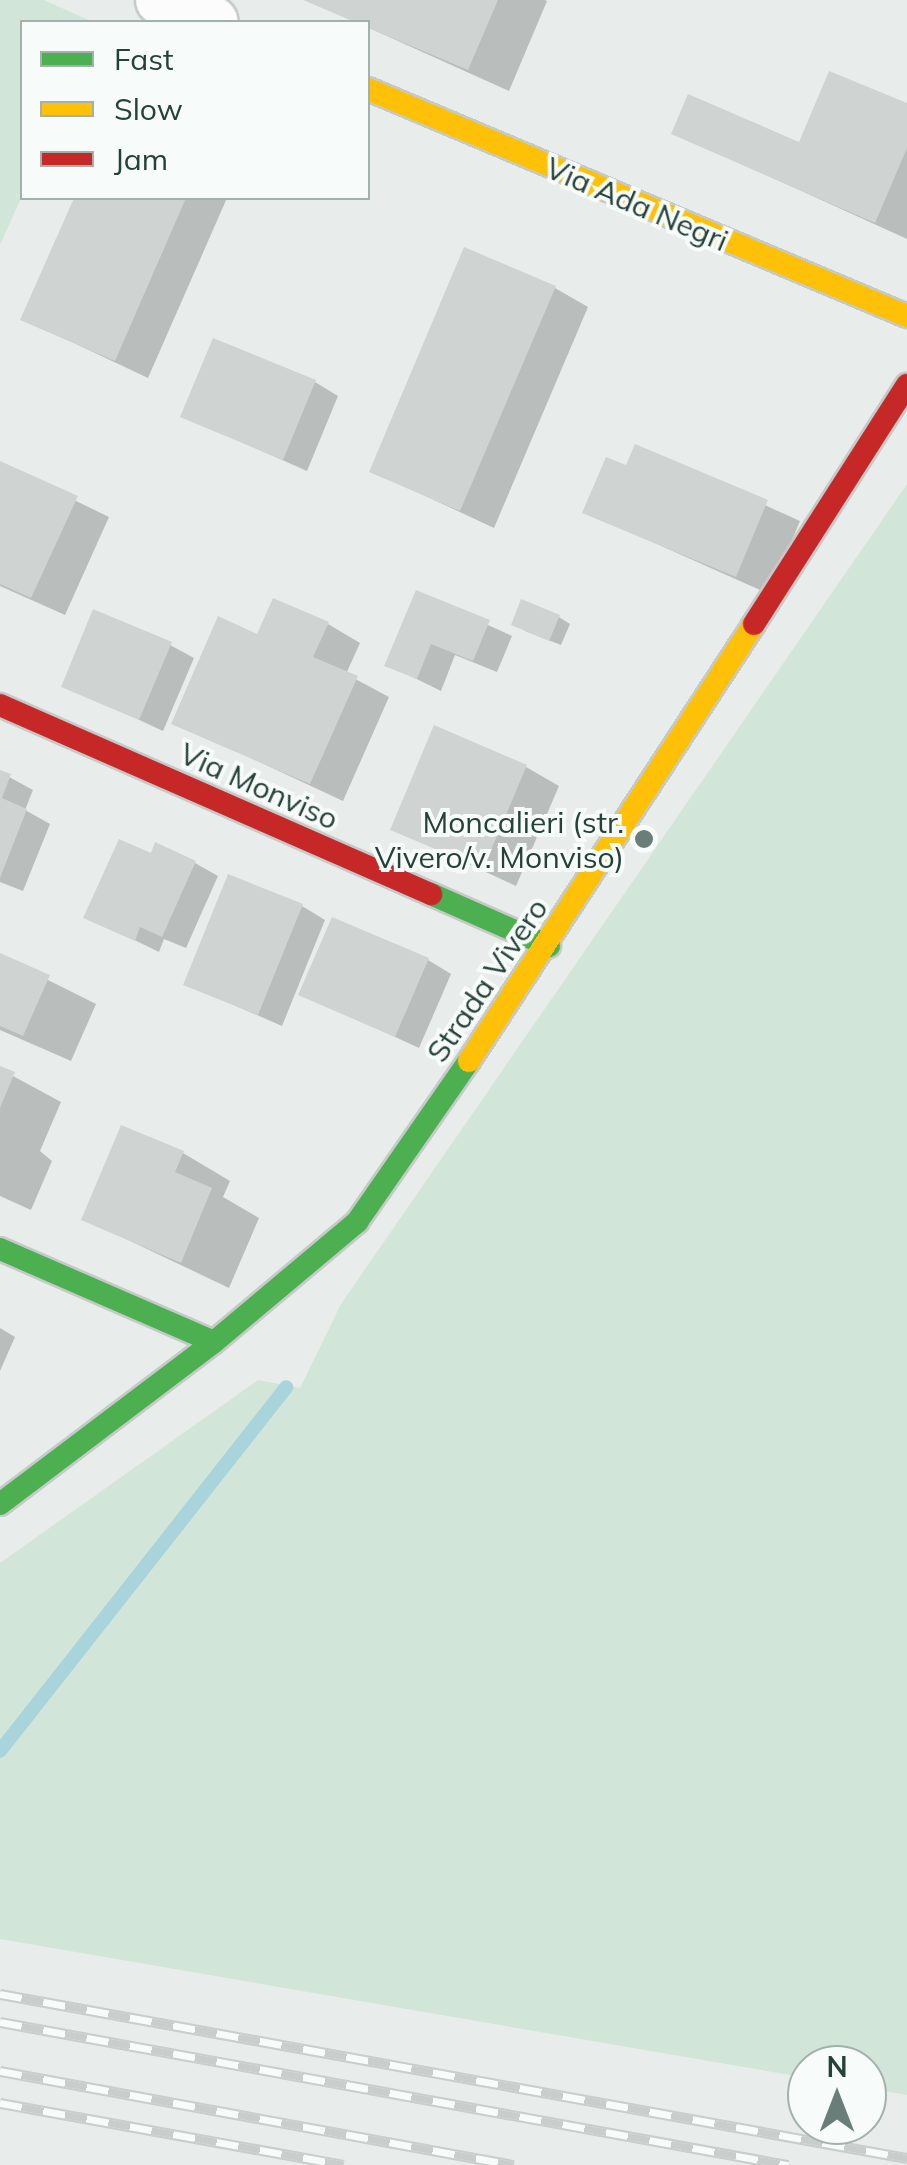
<!DOCTYPE html>
<style>
body{margin:0}
#map{position:relative;width:907px;height:2165px;overflow:hidden;background:#e8edeb;font-family:Mulish,sans-serif}
div>[style]{position:absolute}
[style*='--x']{left:calc(var(--x)*1px);top:calc(var(--y)*1px);width:calc(var(--w)*1px);rotate:calc(var(--a)*1deg)}
.green>*{inset:0;background:#d1e6d8}
.shadow>*{inset:0;background:#0003}
.stream>*{height:14px;margin:-7px;padding:0 7px;transform-origin:7px;border-radius:7px;background:#a9d4db}
.building>*{inset:0;background:#cfd4d2}
.roads{filter:drop-shadow(2px 0 #c5cac8) drop-shadow(-2px 0 #c5cac8) drop-shadow(0 2px #c5cac8) drop-shadow(0 -2px #c5cac8)}
.street>*{height:50px;margin:-25px;padding:0 25px;transform-origin:25px;border-radius:25px;background:#fcfcfc}
.fast>*{height:22px;margin:-11px;padding:0 11px;transform-origin:11px;border-radius:11px;background:#4caf50}
.slow>*{height:22px;margin:-11px;padding:0 11px;transform-origin:11px;border-radius:11px;background:#ffc107}
.jam>*{height:22px;margin:-11px;padding:0 11px;transform-origin:11px;border-radius:11px;background:#c62828}
.rail>*{height:11px;margin-top:-5.5px;transform-origin:0;background:repeating-linear-gradient(90deg,#f7fbf9 0 22px,#c9cdcc 0 44px);box-sizing:border-box;border-block:2px solid #c9cdcc}
.dots>*{width:28px;height:28px;translate:-50% -50%;box-sizing:border-box;border:5px solid #f7fbf9;border-radius:50%}
span{translate:-50% -50%;white-space:nowrap;text-align:center;line-height:1.15;-webkit-text-stroke:8px #f7fbf9;paint-order:stroke}
.street-label{font-size:30px;color:#24423a}
.poi-label{font-size:30px;color:#24423a}
.right{translate:-100% -50%;text-align:right}
.legend{position:absolute;left:20px;top:20px;width:350px;height:180px;box-sizing:border-box;background:#f7fbf9;border:2px solid #a3b1ad;margin:0;padding:12px 18px;list-style:none;font-size:30px;color:#24423a}
.legend li{display:flex;align-items:center;gap:20px;height:50px}
.legend b{width:50px;border:2px solid #a3b1ad}
.north{position:absolute;left:787px;top:2045px;width:100px;height:100px;box-sizing:border-box;background:#f7fbf9;border:2px solid #a3b1ad;border-radius:50%;rotate:0deg;font-size:28px;font-weight:700;line-height:40px;text-align:center;color:#24423a}
.north::after{content:'';display:block;margin:auto;width:35px;height:45px;background:#697e78;clip-path:polygon(50% 0,100% 100%,50% 72%,0 100%)}
</style>
<div id="map">
<div class="green">
<i style="clip-path:polygon(0 0,44px 0,93px 22px,22px 22px,22px 196px,0 245px)"></i>
<i style="clip-path:polygon(907px 484px,907px 2095px,867px 2088px,867px 2065px,807px 2065px,807px 2078px,0 1939px,0 1563px,258px 1380px,300px 1388px,341px 1304px)"></i>
</div>
<div class="shadow">
<i style="clip-path:polygon(307px 0,545px 0,547px 1px,509px 91px)"></i>
<i style="clip-path:polygon(907px 106px,907px 239px,674px 133px,800px 145px)"></i>
<i style="clip-path:polygon(77px 198px,227px 198px,148px 378px,23px 319px)"></i>
<i style="clip-path:polygon(555px 288px,588px 307px,494px 528px,372px 471px)"></i>
<i style="clip-path:polygon(315px 382px,338px 396px,307px 471px,183px 416px)"></i>
<i style="clip-path:polygon(636px 447px,800px 521px,769px 594px,585px 512px,627px 468px)"></i>
<i style="clip-path:polygon(0 464px,109px 517px,65px 615px,0 586px)"></i>
<i style="clip-path:polygon(417px 593px,512px 636px,497px 672px,455px 655px,441px 691px,388px 665px)"></i>
<i style="clip-path:polygon(559px 617px,570px 624px,561px 645px,525px 631px)"></i>
<i style="clip-path:polygon(328px 624px,360px 643px,346px 674px,389px 697px,343px 801px,174px 722px,258px 637px)"></i>
<i style="clip-path:polygon(170px 645px,194px 658px,163px 731px,64px 685px)"></i>
<i style="clip-path:polygon(526px 767px,559px 786px,516px 886px,393px 829px)"></i>
<i style="clip-path:polygon(0 772px,33px 790px,25px 810px,50px 824px,23px 891px,0 882px)"></i>
<i style="clip-path:polygon(152px 856px,195px 863px,218px 876px,186px 948px,164px 939px,159px 952px,87px 917px)"></i>
<i style="clip-path:polygon(302px 906px,325px 920px,282px 1026px,186px 984px)"></i>
<i style="clip-path:polygon(0 956px,96px 1004px,71px 1061px,0 1030px)"></i>
<i style="clip-path:polygon(428px 960px,451px 974px,419px 1048px,302px 994px)"></i>
<i style="clip-path:polygon(0 1069px,61px 1102px,40px 1151px,52px 1161px,31px 1210px,0 1196px)"></i>
<i style="clip-path:polygon(183px 1153px,230px 1181px,223px 1197px,259px 1218px,229px 1288px,84px 1219px)"></i>
<i style="clip-path:polygon(0 1328px,15px 1337px,0 1371px)"></i>
</div>
<div class="stream">
<i style="--x:0;--y:1751;--w:463;--a:-51.8"></i>
</div>
<div class="building">
<i style="clip-path:polygon(303px 0,498px 0,468px 70px)"></i>
<i style="clip-path:polygon(829px 71px,907px 103px,907px 148px,875px 223px,671px 134px,688px 94px,799px 142px)"></i>
<i style="clip-path:polygon(74px 198px,186px 198px,115px 361px,20px 320px)"></i>
<i style="clip-path:polygon(464px 247px,556px 286px,460px 511px,369px 472px)"></i>
<i style="clip-path:polygon(213px 338px,316px 380px,283px 460px,180px 417px)"></i>
<i style="clip-path:polygon(635px 444px,768px 500px,736px 577px,582px 513px,606px 457px,626px 465px)"></i>
<i style="clip-path:polygon(0 461px,78px 496px,31px 598px,0 584px)"></i>
<i style="clip-path:polygon(416px 590px,490px 620px,473px 661px,431px 644px,417px 679px,384px 666px)"></i>
<i style="clip-path:polygon(273px 598px,329px 622px,313px 657px,358px 676px,310px 784px,171px 724px,218px 616px,257px 634px)"></i>
<i style="clip-path:polygon(521px 599px,560px 615px,549px 641px,511px 625px)"></i>
<i style="clip-path:polygon(93px 609px,172px 642px,139px 720px,61px 687px)"></i>
<i style="clip-path:polygon(434px 725px,527px 765px,483px 869px,390px 830px)"></i>
<i style="clip-path:polygon(0 770px,11px 774px,2px 798px,27px 809px,0 878px)"></i>
<i style="clip-path:polygon(119px 839px,151px 853px,155px 842px,196px 861px,162px 937px,140px 927px,135px 941px,83px 918px)"></i>
<i style="clip-path:polygon(228px 874px,303px 904px,258px 1015px,183px 985px)"></i>
<i style="clip-path:polygon(332px 917px,429px 958px,395px 1037px,298px 995px)"></i>
<i style="clip-path:polygon(0 953px,50px 975px,23px 1036px,0 1026px)"></i>
<i style="clip-path:polygon(0 1066px,15px 1072px,0 1108px)"></i>
<i style="clip-path:polygon(121px 1125px,184px 1151px,175px 1172px,212px 1188px,181px 1263px,81px 1220px)"></i>
</div>
<div class="roads">
<div class="street">
<i style="--x:161;--y:0;--w:56;--a:22.9"></i>
</div>
<div class="fast">
<i style="--x:431;--y:894;--w:129;--a:23.8"></i>
<i style="--x:0;--y:1249;--w:233;--a:23.5"></i>
<i style="--x:0;--y:1504;--w:268;--a:-37.1"></i>
<i style="--x:214;--y:1342;--w:187;--a:-40"></i>
<i style="--x:357;--y:1222;--w:196;--a:-55.2"></i>
</div>
<div class="slow">
<i style="--x:368;--y:89;--w:585;--a:22.84"></i>
<i style="--x:469;--y:1061;--w:522;--a:-56.89"></i>
</div>
<div class="jam">
<i style="--x:754;--y:624;--w:284;--a:-57.4"></i>
<i style="--x:0;--y:705;--w:471;--a:23.7"></i>
</div>
</div>
<div class="rail">
<i style="--x:0;--y:1994;--w:922;--a:10.25"></i>
<i style="--x:0;--y:2022;--w:801;--a:10.29"></i>
<i style="--x:0;--y:2071;--w:522;--a:10.38"></i>
<i style="--x:0;--y:2103;--w:349;--a:10.2"></i>
</div>
<div class="dots">
<i style="left:644px;top:839px;background:#697e78"></i>
</div>
<div class="street-label">
<span style="left:637px;top:204px;rotate:23deg">Via Ada Negri</span>
<span style="left:259px;top:786px;rotate:24deg">Via Monviso</span>
<span style="left:487px;top:980px;rotate:-56deg">Strada Vivero</span>
</div>
<div class="poi-label">
<span class="right" style="left:624px;top:839px">Moncalieri (str.<br>Vivero/v. Monviso)</span>
</div>
<ul class="legend">
<li><b style="height:12px;background:#4caf50"></b>Fast</li>
<li><b style="height:12px;background:#ffc107"></b>Slow</li>
<li><b style="height:12px;background:#c62828"></b>Jam</li>
</ul>
<div class="north">N</div>
</div>
